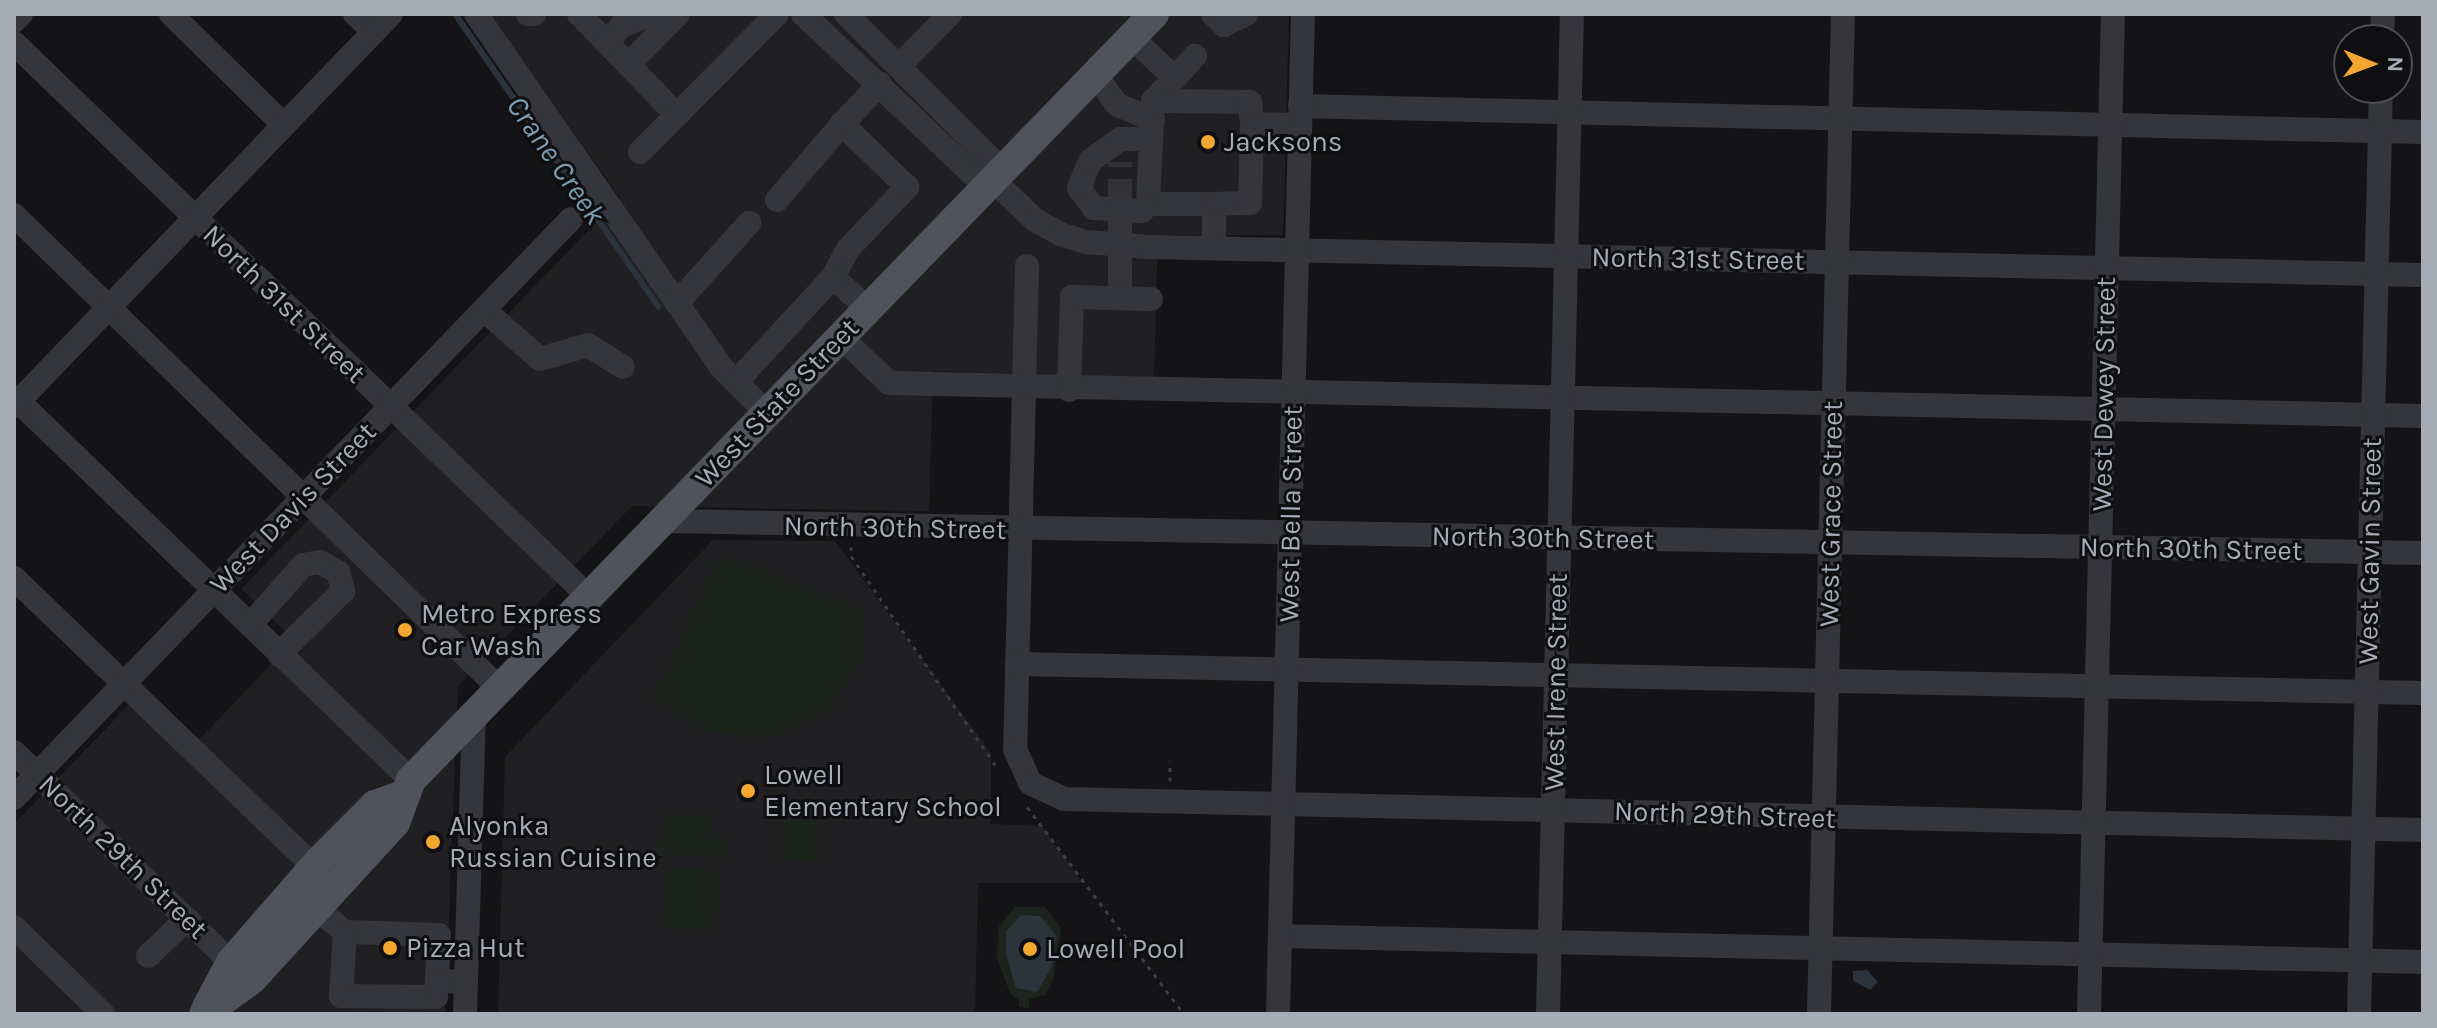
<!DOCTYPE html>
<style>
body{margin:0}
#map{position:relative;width:2437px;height:1028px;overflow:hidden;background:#141416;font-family:Karla,sans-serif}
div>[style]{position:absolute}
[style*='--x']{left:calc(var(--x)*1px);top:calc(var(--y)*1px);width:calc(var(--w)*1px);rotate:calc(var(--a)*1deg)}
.built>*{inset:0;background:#202023}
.green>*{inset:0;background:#1c241d}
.water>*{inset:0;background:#2a343a}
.stream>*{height:6px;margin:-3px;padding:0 3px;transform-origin:3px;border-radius:3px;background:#2a343a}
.minor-tunnel>*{height:24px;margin-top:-12px;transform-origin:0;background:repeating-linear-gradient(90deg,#313236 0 24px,transparent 0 36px)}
.path>*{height:3px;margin-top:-1.5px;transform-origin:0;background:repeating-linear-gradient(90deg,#3b3d42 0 4px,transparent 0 10px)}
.minor>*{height:24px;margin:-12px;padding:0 12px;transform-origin:12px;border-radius:12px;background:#35363b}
.major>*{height:30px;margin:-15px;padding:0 15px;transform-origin:15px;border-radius:15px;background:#51535a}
.dots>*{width:22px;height:22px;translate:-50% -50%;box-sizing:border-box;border:4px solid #0f0f11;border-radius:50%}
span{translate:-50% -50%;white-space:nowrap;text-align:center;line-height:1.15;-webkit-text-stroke:6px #0f0f11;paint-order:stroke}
.poi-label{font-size:28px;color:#a6acb6}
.left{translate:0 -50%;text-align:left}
.street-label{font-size:28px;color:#a6acb6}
.water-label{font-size:30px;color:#7c9cb2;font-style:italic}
.frame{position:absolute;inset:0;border:16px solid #a6acb6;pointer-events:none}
.north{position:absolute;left:2333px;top:24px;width:80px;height:80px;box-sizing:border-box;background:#0f0f11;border:2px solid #4b4e53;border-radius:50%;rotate:91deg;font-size:22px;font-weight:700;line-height:32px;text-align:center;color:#a6acb6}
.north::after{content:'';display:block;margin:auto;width:28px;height:36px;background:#f3a630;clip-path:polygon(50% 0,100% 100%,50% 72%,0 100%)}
</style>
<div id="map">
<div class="built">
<i style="clip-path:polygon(490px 14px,1289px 14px,1283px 235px,1158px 236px,1154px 378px,933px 371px,929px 511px,632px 506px,458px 686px,445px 1014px,14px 1014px,14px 824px,142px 691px,197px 742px,294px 640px,241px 589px,620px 198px)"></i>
<i style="clip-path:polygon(713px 540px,835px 541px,991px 753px,991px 824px,1042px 826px,1083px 883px,978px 883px,975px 1014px,498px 1014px,505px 757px)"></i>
</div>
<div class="green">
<i style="clip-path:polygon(728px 558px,863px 610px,860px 661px,833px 704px,796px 730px,753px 738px,703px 729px,654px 699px,714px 563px)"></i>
<i style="clip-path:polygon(662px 813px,713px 816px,712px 838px,728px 839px,727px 857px,660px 853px)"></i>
<i style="clip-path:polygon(783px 820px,818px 822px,816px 862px,781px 860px)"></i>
<i style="clip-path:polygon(663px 868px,717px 870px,715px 929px,661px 928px)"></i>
<i style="clip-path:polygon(1015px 907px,1045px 907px,1061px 928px,1053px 980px,1046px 995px,1029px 999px,1029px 1008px,1019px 1007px,1019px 1000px,1010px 993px,997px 958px,999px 926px)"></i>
</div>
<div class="water">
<i style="clip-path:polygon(1021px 915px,1040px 916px,1056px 935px,1052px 966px,1037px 992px,1016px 988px,1006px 955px,1006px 931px)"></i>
<i style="clip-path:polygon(1867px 970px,1878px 982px,1870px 990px,1853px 981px,1853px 971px)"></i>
</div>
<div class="stream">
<i style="--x:455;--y:14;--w:356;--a:55.2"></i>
</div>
<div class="minor-tunnel">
<i style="--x:1120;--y:203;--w:41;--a:-90"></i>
</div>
<div class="path">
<i style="--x:851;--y:547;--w:9;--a:90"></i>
<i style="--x:851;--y:556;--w:259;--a:55.4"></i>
<i style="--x:1170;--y:781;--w:20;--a:-90"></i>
<i style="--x:1027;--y:807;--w:260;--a:52.8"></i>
</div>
<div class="minor">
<i style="--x:171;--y:14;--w:158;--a:44.5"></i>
<i style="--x:355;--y:14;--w:26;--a:43"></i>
<i style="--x:476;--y:14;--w:430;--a:55.2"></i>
<i style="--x:721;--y:367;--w:65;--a:45"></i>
<i style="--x:528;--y:14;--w:6;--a:0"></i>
<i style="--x:579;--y:14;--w:141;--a:45.9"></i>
<i style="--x:803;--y:14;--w:238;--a:43.3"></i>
<i style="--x:976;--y:177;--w:17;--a:10"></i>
<i style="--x:846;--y:14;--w:204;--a:45"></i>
<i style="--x:990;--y:158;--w:22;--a:82"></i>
<i style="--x:1213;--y:14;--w:16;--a:45"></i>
<i style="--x:1224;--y:25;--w:25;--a:-26"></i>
<i style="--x:14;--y:21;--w:10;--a:-45"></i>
<i style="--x:1131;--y:37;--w:60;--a:43"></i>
<i style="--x:1175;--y:78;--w:32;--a:134"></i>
<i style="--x:1153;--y:101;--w:103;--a:92.8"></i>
<i style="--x:1148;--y:204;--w:66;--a:0"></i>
<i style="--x:1214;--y:204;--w:44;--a:90"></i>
<i style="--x:2382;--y:40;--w:26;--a:-88"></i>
<i style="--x:14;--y:43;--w:798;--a:43.93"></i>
<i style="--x:607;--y:43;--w:22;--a:-51"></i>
<i style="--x:621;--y:26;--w:32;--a:-22"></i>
<i style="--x:628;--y:65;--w:71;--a:-45.6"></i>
<i style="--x:899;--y:66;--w:73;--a:-45.6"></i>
<i style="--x:1095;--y:75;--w:38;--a:53"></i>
<i style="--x:1118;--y:105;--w:38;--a:23"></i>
<i style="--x:1175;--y:78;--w:30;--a:-48"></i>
<i style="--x:1153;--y:101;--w:97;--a:0.6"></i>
<i style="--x:1250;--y:102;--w:22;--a:85"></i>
<i style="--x:1252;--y:124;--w:48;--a:1.2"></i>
<i style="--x:1300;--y:106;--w:1123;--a:1.33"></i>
<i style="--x:640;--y:152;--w:194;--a:-45.2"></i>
<i style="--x:993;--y:180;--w:58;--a:43.6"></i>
<i style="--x:1035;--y:220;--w:29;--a:29"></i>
<i style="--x:1060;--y:234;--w:28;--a:17"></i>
<i style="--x:1087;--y:242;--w:60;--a:4.8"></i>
<i style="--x:1147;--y:247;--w:1276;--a:1.26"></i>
<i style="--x:777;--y:200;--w:100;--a:-49.5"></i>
<i style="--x:1148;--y:204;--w:9;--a:131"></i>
<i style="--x:1142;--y:211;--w:48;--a:-176.4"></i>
<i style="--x:1094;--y:208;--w:25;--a:-127"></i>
<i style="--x:1079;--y:188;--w:29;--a:-68"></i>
<i style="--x:1090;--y:161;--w:37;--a:-36"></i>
<i style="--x:1120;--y:139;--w:31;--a:0"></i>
<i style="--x:1214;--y:204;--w:36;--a:-2"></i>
<i style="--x:1250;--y:203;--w:79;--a:-88.5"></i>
<i style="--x:14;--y:215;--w:679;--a:44.28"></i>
<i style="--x:1027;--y:266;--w:483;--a:91.4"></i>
<i style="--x:1015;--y:749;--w:37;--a:66"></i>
<i style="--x:1030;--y:783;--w:38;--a:25"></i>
<i style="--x:1064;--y:799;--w:1359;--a:1.31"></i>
<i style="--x:1120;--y:298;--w:95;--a:-90"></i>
<i style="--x:677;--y:303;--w:108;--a:-48"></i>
<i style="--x:868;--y:309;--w:47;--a:-137.6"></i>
<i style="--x:833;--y:277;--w:32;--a:-62"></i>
<i style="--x:848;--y:249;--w:86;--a:-46.4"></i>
<i style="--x:907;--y:187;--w:91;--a:-135.9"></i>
<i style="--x:842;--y:124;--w:55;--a:-46.5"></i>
<i style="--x:484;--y:310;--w:74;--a:41.2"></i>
<i style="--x:540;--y:359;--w:50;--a:-16.3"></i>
<i style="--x:588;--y:345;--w:41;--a:32.2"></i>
<i style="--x:841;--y:337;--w:66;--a:43.8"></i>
<i style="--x:889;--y:383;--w:1534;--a:1.23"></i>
<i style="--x:736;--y:382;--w:143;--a:-47.3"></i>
<i style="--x:1069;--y:390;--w:93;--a:-88.2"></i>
<i style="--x:1072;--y:297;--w:79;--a:1.5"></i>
<i style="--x:14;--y:397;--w:552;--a:43.97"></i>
<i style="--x:14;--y:406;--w:544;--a:-46.12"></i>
<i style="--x:663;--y:521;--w:1760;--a:1.04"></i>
<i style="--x:14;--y:578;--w:417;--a:43.9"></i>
<i style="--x:250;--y:625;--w:80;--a:-48.5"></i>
<i style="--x:303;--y:565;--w:17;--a:-10"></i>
<i style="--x:320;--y:562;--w:21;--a:29"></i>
<i style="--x:338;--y:572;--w:20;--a:75"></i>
<i style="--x:343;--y:591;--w:90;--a:135.5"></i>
<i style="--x:1017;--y:664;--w:1406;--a:1.18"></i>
<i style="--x:14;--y:752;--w:302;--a:44.1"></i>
<i style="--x:14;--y:798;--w:803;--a:-46.11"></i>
<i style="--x:316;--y:908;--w:38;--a:40"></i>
<i style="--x:345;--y:932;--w:94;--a:1.8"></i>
<i style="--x:439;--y:935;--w:46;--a:92.5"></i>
<i style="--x:437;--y:981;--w:29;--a:2"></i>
<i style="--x:14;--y:927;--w:124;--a:44.3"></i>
<i style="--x:345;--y:932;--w:64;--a:93.6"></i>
<i style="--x:341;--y:996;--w:95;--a:0.6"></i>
<i style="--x:436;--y:997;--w:16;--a:-86"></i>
<i style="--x:1280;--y:936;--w:1143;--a:1.3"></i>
<i style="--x:148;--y:956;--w:54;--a:-43.5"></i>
<i style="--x:465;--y:1014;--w:299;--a:-88.3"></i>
<i style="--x:1278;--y:1014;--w:1000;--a:-88.57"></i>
<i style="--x:1548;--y:1014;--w:1000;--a:-88.63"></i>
<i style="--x:1819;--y:1014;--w:1000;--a:-88.63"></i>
<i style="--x:2089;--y:1014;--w:1000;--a:-88.63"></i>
<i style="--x:2359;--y:1014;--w:926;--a:-88.64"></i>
</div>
<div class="major">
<i style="--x:207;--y:1007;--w:51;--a:-61.9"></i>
<i style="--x:231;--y:962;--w:135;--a:-48.9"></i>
<i style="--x:320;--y:860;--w:78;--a:-45"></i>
<i style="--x:375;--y:805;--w:30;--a:-20"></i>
<i style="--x:204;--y:1014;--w:58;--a:-35.9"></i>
<i style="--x:251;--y:980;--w:213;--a:-47.5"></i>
<i style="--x:395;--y:823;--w:46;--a:-69.6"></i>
<i style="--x:411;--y:780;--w:1067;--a:-45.87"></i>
</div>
<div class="dots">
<i style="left:1208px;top:142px;background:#f3a630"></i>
<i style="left:405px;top:630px;background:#f3a630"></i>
<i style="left:748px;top:791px;background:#f3a630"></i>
<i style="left:433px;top:842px;background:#f3a630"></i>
<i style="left:390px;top:948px;background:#f3a630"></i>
<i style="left:1030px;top:949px;background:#f3a630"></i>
</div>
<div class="poi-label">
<span class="left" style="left:1224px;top:142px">Jacksons</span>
<span class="left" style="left:421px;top:630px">Metro Express<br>Car Wash</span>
<span class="left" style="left:764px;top:791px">Lowell<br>Elementary School</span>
<span class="left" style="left:449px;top:842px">Alyonka<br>Russian Cuisine</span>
<span class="left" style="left:406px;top:948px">Pizza Hut</span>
<span class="left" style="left:1046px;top:949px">Lowell Pool</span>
</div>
<div class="street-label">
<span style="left:1698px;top:259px;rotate:1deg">North 31st Street</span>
<span style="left:284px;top:304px;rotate:44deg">North 31st Street</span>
<span style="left:2104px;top:394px;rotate:-89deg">West Dewey Street</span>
<span style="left:777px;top:403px;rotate:-46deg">West State Street</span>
<span style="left:293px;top:508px;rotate:-46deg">West Davis Street</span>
<span style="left:1291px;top:514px;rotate:-89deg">West Bella Street</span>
<span style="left:1831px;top:514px;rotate:-89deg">West Grace Street</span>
<span style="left:895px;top:528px;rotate:1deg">North 30th Street</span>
<span style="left:1543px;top:538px;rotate:1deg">North 30th Street</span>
<span style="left:2191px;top:549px;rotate:1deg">North 30th Street</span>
<span style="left:2370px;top:551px;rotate:-89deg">West Gavin Street</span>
<span style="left:1556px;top:682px;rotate:-89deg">West Irene Street</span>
<span style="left:1725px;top:815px;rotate:2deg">North 29th Street</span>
<span style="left:123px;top:857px;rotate:44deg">North 29th Street</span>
</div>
<div class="water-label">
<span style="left:556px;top:160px;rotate:55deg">Crane Creek</span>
</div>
<div class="frame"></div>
<div class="north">N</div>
</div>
